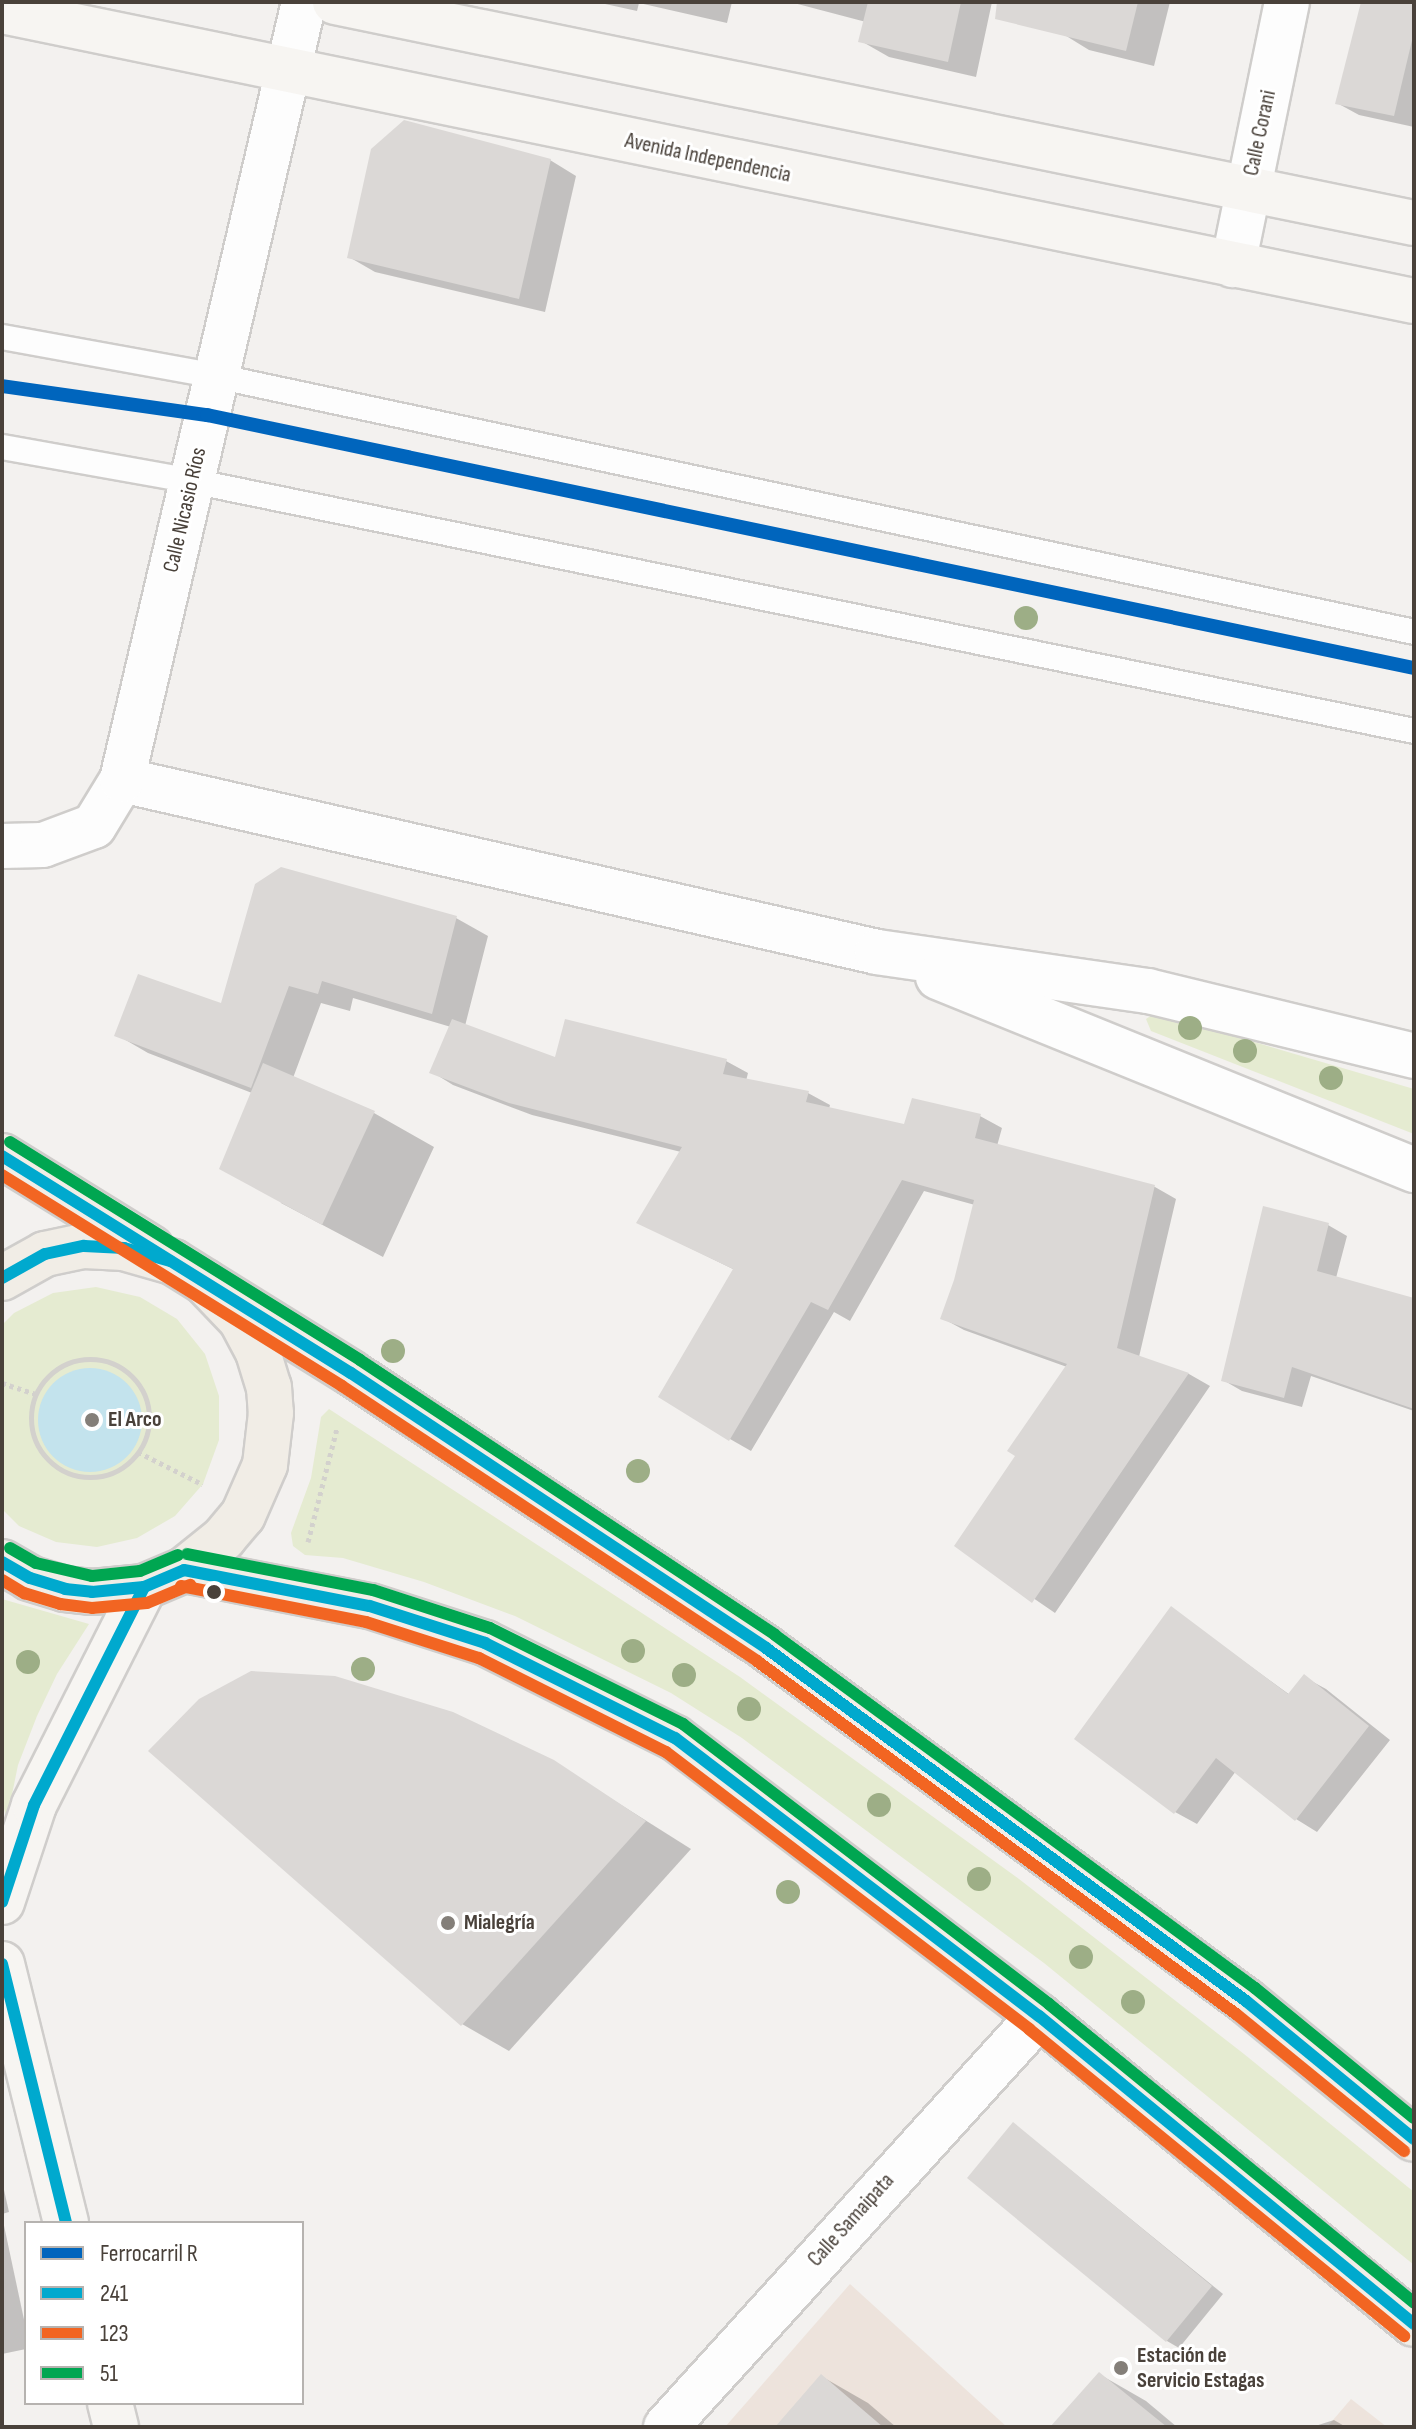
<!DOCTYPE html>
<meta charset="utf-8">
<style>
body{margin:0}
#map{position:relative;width:1416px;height:2429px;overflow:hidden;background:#f3f1ef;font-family:"Sofia Sans Condensed",sans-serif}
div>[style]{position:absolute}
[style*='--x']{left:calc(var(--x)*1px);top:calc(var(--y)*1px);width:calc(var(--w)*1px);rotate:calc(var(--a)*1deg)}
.commercial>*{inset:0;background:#ede3dc}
.green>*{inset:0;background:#e5ebd1}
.water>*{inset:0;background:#c3e3ed}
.round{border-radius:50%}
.shadow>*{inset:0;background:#0003}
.building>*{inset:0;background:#dbd8d6}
.path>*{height:5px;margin-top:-2.5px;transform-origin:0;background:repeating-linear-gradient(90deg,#d3d1cd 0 4px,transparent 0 8px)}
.path>.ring{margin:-2.5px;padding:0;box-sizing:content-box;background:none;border:5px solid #d3d1cd;border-radius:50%}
.roads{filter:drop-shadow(2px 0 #cfcdcb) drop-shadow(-2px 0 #cfcdcb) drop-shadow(0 2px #cfcdcb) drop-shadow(0 -2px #cfcdcb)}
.service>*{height:24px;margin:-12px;padding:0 12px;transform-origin:12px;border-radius:12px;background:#fdfdfd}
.minor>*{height:44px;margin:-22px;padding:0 22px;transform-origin:22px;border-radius:22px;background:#fdfdfd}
.secondary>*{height:44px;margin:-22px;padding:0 22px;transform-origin:22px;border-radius:22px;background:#f7f5f2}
.primary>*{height:44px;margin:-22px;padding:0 22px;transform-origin:22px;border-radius:22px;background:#f1ede6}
.bus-1>*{height:12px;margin:-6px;padding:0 6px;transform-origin:6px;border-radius:6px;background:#00a9ce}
.bus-2>*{height:12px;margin:-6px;padding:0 6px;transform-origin:6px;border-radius:6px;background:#f26522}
.bus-3>*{height:12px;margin:-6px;padding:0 6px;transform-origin:6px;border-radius:6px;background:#00a651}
.rail-1>*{height:14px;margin:-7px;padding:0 7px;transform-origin:7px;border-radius:7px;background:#0065bd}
.trees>*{width:24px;height:24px;margin:-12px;border-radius:50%;background:#9dae86}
.dots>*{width:22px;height:22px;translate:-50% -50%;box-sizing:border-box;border:4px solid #fff;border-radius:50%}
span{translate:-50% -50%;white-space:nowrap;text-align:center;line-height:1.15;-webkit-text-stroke:6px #fff;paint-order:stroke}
.street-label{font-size:22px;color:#49413a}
.poi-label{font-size:22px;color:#49413a;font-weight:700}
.left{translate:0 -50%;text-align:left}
.frame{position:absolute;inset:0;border:4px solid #49413a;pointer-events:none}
.legend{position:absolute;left:24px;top:2221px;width:280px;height:184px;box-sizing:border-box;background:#fff;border:2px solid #b6b3b0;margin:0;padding:10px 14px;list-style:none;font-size:24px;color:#49413a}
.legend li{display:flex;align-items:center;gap:16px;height:40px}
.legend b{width:40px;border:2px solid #b6b3b0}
</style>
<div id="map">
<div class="commercial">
<i style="clip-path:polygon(850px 2284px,1007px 2427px,725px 2427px)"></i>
<i style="clip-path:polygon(1351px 2399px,1387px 2427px,1327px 2427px)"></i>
</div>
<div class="green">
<i style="clip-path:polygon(1155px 1013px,1414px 1089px,1414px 1134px,1151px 1031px,1146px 1019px)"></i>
<i style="clip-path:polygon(96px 1287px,140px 1297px,177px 1319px,205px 1354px,219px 1396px,219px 1440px,203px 1484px,175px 1516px,137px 1538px,97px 1547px,56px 1542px,19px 1526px,2px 1509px,2px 1325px,14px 1313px,53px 1293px)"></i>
<i style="clip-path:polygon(329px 1409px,740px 1677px,1019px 1879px,1244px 2054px,1414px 2192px,1414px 2265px,1044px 1963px,742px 1738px,671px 1693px,515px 1616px,424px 1582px,343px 1558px,305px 1555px,293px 1546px,291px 1533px,311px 1478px,321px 1417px)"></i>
<i style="clip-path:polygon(2px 1599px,89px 1624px,57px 1674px,37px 1716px,18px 1765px,7px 1819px,2px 1802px)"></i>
</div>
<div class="water">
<i class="round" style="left:38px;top:1368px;width:104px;height:104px"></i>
</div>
<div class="shadow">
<i style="clip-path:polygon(596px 2px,732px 2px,727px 23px,639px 3px,637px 11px)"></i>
<i style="clip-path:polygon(790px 2px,992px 2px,976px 77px,889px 57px,861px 41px,866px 22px)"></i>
<i style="clip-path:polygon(1011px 2px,1170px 2px,1154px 66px,1089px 50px)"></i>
<i style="clip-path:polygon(1363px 2px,1414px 2px,1414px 127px,1359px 115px,1337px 103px)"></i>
<i style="clip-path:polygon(550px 160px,576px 176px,545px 312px,375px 272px,349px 257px)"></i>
<i style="clip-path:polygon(456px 918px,488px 936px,465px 1026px,556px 1060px,726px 1061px,748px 1073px,746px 1081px,808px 1093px,830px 1105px,829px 1109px,906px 1126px,980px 1116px,1002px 1128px,997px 1146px,1155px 1187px,1176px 1199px,1139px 1357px,1189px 1374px,1210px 1386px,1055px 1613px,956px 1545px,1018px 1455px,1067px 1367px,964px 1330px,942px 1318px,956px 1281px,975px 1205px,924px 1191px,850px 1321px,834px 1312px,751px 1451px,730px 1439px,735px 1270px,639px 1223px,681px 1152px,532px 1115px,453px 1085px,432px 1072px,451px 1027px,353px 998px,350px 1011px,321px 1003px,293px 1078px,374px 1113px,434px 1147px,383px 1257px,281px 1203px,252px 1093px,148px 1053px,117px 1035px,222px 1005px)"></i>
<i style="clip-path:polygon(1265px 1209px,1328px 1225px,1347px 1236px,1336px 1278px,1414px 1300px,1414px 1411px,1311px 1376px,1302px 1407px,1242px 1391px,1223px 1380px)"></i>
<i style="clip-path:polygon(1172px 1609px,1290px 1695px,1304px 1677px,1326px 1689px,1390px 1740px,1317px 1832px,1296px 1819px,1236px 1771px,1197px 1824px,1175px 1812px)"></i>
<i style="clip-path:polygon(553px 1762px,691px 1849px,509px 2051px,462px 2024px)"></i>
<i style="clip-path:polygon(1014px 2124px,1223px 2294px,1179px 2348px,1167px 2341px)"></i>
<i style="clip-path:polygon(2px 2181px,9px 2212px,2px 2214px)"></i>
<i style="clip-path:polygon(2px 2216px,26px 2329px,26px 2349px,2px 2354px)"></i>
<i style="clip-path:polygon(1099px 2374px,1146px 2401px,1177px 2427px,1052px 2427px)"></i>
<i style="clip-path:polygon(821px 2376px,868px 2403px,896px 2427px,778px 2427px)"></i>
<i style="clip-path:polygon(1334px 2420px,1346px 2427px,1312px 2427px)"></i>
</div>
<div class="building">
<i style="clip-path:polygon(868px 2px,961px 2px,948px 62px,858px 42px)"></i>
<i style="clip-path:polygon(997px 2px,1138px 2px,1126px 51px,995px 19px)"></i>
<i style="clip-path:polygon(1361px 2px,1414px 2px,1414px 32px,1394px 116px,1335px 104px)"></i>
<i style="clip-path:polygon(404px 120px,551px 159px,519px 299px,347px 258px,371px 149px)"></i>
<i style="clip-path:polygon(281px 867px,457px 916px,432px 1014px,322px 981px,318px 994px,289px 986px,251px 1088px,114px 1036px,138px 974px,221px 1003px,255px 884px)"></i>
<i style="clip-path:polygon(452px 1019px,555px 1057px,565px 1019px,727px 1059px,723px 1074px,809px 1091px,806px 1102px,904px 1124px,912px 1098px,981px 1114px,975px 1138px,1155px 1185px,1117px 1348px,1189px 1373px,1032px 1603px,954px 1546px,1015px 1456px,1007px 1451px,1067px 1364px,940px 1319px,954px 1280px,974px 1200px,902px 1180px,828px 1310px,811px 1302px,729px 1441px,658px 1397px,733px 1269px,636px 1223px,682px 1147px,509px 1103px,429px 1073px)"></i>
<i style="clip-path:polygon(263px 1063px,375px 1111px,322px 1225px,219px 1169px)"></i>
<i style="clip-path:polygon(1263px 1206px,1329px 1223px,1317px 1271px,1414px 1298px,1414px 1409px,1292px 1367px,1284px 1398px,1221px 1381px)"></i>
<i style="clip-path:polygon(1171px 1606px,1288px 1694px,1304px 1674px,1369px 1726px,1295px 1821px,1216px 1758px,1174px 1814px,1074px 1739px)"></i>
<i style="clip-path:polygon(251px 1671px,335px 1676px,453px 1712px,554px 1760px,646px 1821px,461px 2026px,148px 1751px,199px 1699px)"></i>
<i style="clip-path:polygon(1013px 2122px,1212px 2286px,1166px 2342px,967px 2178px)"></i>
<i style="clip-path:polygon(1099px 2372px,1167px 2427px,1050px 2427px)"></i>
<i style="clip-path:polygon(821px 2374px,883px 2427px,775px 2427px)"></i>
</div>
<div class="path">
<i class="ring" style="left:31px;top:1359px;width:113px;height:113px"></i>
<i style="--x:2;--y:1383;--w:36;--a:18"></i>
<i style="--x:138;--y:1452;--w:72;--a:26.6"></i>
<i style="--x:308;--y:1542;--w:118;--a:-75.7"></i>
</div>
<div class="roads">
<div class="service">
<i style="--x:2;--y:337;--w:218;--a:10.3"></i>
<i style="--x:216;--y:376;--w:1225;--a:12.06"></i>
<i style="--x:2;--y:447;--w:193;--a:10.1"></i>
<i style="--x:192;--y:481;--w:1247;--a:11.56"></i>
</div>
<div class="minor">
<i style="--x:1233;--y:265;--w:268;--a:-78.4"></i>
<i style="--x:122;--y:780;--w:774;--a:12.83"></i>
<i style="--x:877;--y:952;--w:274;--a:8.2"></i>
<i style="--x:1148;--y:991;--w:274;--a:13.7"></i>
<i style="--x:2;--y:846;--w:41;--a:-1.4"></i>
<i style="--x:43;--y:845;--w:54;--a:-20.4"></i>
<i style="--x:94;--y:826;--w:54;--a:-58.7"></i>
<i style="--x:122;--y:780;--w:799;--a:-76.83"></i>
<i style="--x:938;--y:977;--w:514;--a:22.07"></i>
<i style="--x:666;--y:2427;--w:555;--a:-47.77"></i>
</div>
<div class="secondary">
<i style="--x:335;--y:2;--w:1101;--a:11.58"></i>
<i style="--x:2;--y:11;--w:1441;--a:11.61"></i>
<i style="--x:2;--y:1902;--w:102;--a:-71.7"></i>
<i style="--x:34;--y:1805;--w:244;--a:-63.2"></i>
<i style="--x:2;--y:1964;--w:267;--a:76.1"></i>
<i style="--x:110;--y:2403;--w:25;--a:76"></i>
</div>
<div class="primary">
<i style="--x:2;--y:1156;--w:175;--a:31.7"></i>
<i style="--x:2;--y:1278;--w:49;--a:-29.2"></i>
<i style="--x:45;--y:1254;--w:40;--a:-12"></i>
<i style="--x:84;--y:1246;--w:40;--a:2.9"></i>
<i style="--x:124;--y:1248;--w:51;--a:15.9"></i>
<i style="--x:173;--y:1262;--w:38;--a:32"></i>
<i style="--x:205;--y:1282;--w:52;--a:46.5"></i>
<i style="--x:241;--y:1320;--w:36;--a:62"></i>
<i style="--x:258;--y:1352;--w:37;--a:73"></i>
<i style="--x:269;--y:1387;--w:26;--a:86"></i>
<i style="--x:271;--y:1413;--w:52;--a:96.6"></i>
<i style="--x:265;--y:1465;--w:55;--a:113.7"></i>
<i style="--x:243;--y:1515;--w:30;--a:130"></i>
<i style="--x:224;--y:1538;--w:51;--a:141.3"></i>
<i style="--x:184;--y:1570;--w:43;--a:157"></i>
<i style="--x:144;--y:1587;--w:52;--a:174.5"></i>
<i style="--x:92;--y:1592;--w:27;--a:-174"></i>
<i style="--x:65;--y:1589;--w:37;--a:-163"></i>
<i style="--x:30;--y:1578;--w:32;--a:-150"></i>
<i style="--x:205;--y:1282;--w:172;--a:31.9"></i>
<i style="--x:351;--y:1373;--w:498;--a:33.5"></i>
<i style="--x:766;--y:1648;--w:596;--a:36.33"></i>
<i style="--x:1246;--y:2001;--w:217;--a:39.4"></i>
<i style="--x:184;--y:1570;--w:189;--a:11"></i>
<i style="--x:370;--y:1606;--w:121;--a:17.8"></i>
<i style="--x:485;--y:1643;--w:212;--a:26.6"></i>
<i style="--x:675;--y:1738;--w:458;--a:37.4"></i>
<i style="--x:1039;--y:2016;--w:485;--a:39.4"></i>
</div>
</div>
<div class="bus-1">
<i style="--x:2;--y:1156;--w:411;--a:31.9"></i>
<i style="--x:351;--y:1373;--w:498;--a:33.5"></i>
<i style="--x:766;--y:1648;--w:596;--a:36.33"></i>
<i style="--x:1246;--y:2001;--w:217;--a:39.4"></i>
<i style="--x:2;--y:1278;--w:49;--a:-29.2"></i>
<i style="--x:45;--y:1254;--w:40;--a:-12"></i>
<i style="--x:84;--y:1246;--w:40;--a:2.9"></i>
<i style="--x:124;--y:1248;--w:48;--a:15.8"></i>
<i style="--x:2;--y:1562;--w:32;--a:30"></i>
<i style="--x:30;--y:1578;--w:37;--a:17"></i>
<i style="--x:65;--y:1589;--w:27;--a:6"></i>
<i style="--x:92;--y:1592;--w:52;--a:-5.5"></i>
<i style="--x:144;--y:1587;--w:43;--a:-23"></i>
<i style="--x:184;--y:1570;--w:189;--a:11"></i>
<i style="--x:370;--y:1606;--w:121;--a:17.8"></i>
<i style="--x:485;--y:1643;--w:212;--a:26.6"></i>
<i style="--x:675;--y:1738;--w:458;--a:37.4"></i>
<i style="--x:1039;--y:2016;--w:485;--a:39.4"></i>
<i style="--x:2;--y:1902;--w:102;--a:-71.7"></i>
<i style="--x:34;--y:1805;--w:244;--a:-63.2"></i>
<i style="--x:2;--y:1964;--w:267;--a:76.1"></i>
</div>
<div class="bus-2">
<i style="--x:2;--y:1175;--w:400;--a:31.8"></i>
<i style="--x:342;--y:1386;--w:498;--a:33.5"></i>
<i style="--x:757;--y:1661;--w:595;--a:36.39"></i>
<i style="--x:1236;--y:2014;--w:217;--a:39.2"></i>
<i style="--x:2;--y:1580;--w:26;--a:31"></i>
<i style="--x:24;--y:1593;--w:38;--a:17"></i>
<i style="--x:60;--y:1604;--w:32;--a:7"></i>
<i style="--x:92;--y:1608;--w:55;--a:-5.2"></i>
<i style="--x:147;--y:1603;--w:47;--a:-22.7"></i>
<i style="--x:181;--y:1586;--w:188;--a:11"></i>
<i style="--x:366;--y:1622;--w:119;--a:17.7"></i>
<i style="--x:479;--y:1658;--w:209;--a:26.7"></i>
<i style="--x:666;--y:1752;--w:457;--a:37.3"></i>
<i style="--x:1029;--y:2029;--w:485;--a:39.3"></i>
</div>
<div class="bus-3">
<i style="--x:10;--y:1142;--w:412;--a:31.9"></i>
<i style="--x:360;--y:1360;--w:498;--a:33.5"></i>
<i style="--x:775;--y:1635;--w:596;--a:36.33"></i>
<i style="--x:1255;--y:1988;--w:205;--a:39.3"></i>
<i style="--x:10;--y:1548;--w:30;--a:30"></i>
<i style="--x:36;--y:1563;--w:57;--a:13.1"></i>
<i style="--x:92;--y:1576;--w:48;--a:-5.9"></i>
<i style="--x:140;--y:1571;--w:41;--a:-22.8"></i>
<i style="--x:187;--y:1554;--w:189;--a:11"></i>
<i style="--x:373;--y:1590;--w:123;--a:18"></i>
<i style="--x:490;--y:1628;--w:216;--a:26.4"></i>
<i style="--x:683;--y:1724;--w:461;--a:37.4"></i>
<i style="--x:1049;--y:2004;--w:472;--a:39.3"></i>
</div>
<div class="rail-1">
<i style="--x:2;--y:386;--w:207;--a:8.1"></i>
<i style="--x:207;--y:415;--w:1233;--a:11.84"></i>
</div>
<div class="trees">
<i style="left:1026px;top:618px"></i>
<i style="left:1190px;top:1028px"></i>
<i style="left:1245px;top:1051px"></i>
<i style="left:1331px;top:1078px"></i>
<i style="left:393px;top:1351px"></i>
<i style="left:638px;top:1471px"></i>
<i style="left:633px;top:1651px"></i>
<i style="left:28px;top:1662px"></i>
<i style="left:363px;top:1669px"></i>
<i style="left:684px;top:1675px"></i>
<i style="left:749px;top:1709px"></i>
<i style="left:879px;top:1805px"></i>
<i style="left:979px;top:1879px"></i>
<i style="left:788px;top:1892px"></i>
<i style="left:1081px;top:1957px"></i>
<i style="left:1133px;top:2002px"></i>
</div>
<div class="dots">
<i style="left:92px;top:1420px;background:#847f79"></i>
<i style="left:214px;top:1592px;background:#49413a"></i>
<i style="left:448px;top:1923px;background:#847f79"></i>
<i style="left:1121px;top:2368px;background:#847f79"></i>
</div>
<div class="street-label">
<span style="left:1260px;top:133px;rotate:-78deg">Calle Corani</span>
<span style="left:708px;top:158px;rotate:12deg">Avenida Independencia</span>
<span style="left:185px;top:510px;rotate:-77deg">Calle Nicasio Ríos</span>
<span style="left:851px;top:2220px;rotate:-48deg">Calle Samaipata</span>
</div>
<div class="poi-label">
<span class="left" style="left:108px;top:1420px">El Arco</span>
<span class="left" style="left:464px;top:1923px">Mialegría</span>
<span class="left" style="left:1137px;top:2368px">Estación de<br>Servicio Estagas</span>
</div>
<div class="frame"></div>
<ul class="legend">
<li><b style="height:10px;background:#0065bd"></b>Ferrocarril R</li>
<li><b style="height:10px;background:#00a9ce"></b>241</li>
<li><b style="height:10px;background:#f26522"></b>123</li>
<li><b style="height:10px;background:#00a651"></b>51</li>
</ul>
</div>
